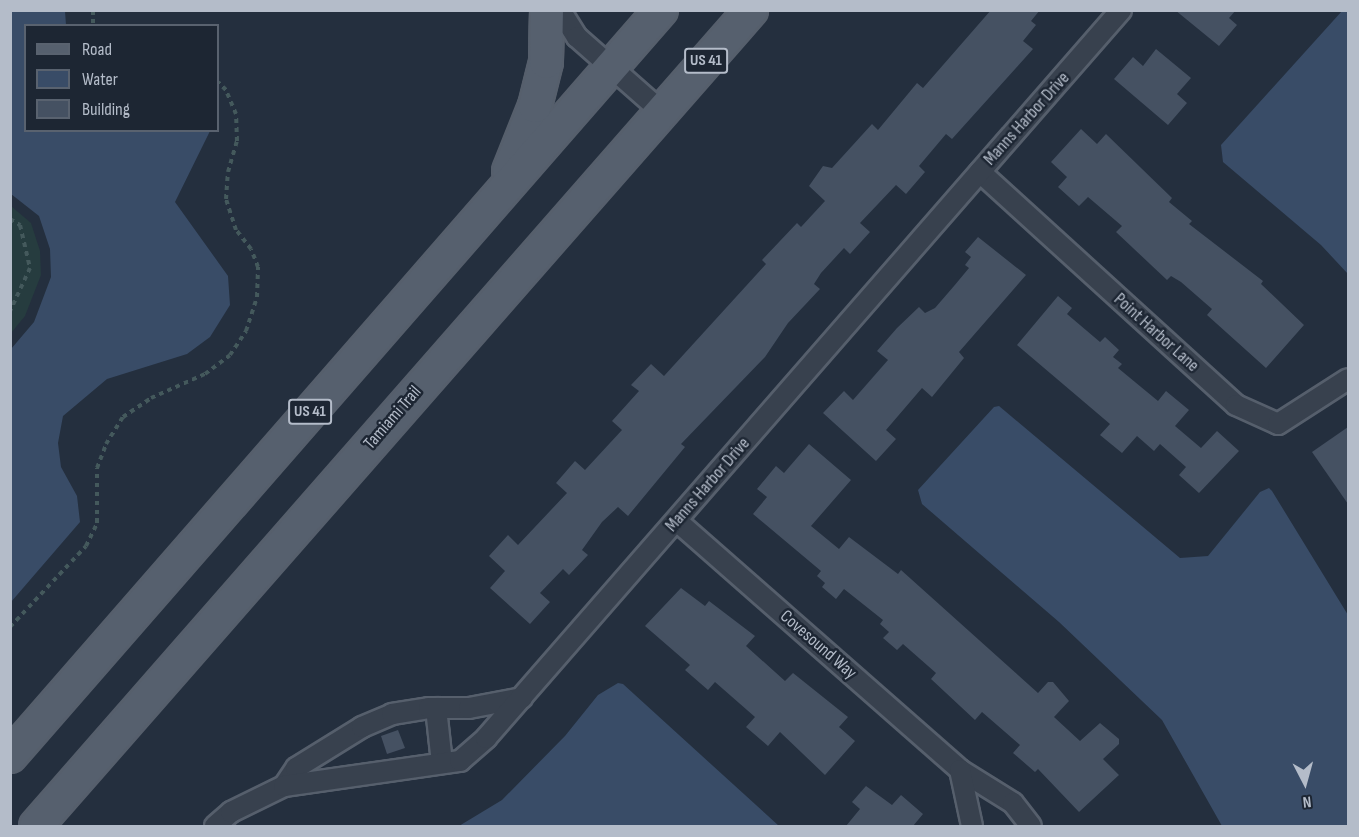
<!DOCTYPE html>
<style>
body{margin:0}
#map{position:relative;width:1359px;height:837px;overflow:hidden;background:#242f3e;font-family:"Sofia Sans Condensed",sans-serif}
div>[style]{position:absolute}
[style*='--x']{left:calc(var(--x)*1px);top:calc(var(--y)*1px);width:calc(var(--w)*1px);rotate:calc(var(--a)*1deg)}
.green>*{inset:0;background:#263c3f}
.water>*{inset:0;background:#394c67}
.building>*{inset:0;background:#455162}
.path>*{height:4px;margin-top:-2px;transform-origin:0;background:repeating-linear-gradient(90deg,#44595c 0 4.5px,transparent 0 9px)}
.roads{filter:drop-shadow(2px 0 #565f6c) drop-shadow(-2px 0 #565f6c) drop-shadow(0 2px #565f6c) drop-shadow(0 -2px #565f6c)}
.minor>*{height:20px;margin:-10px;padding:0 10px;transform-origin:10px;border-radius:10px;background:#38414e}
.primary>*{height:32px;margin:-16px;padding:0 16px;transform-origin:16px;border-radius:16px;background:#56606e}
span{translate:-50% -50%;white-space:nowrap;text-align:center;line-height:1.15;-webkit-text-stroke:5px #1d2633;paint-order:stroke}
.shield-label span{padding:2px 4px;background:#1d2633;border:2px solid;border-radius:4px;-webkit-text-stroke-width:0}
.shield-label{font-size:16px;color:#b4bcc9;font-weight:700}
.street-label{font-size:18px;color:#b4bcc9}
.frame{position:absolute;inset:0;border:12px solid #b4bcc9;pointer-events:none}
.legend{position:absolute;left:24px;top:24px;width:195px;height:108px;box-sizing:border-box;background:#1d2633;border:2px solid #59626f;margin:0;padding:8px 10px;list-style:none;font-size:18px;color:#b4bcc9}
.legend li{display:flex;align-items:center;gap:12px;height:30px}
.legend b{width:30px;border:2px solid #59626f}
.north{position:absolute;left:1275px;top:753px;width:60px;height:60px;-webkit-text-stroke:4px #1d2633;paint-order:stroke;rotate:174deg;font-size:16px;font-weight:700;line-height:24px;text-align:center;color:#b4bcc9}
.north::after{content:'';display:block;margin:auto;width:21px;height:27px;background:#b4bcc9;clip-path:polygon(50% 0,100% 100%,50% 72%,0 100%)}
</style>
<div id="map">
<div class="green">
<i style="clip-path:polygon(11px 206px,31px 223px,40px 251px,41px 275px,25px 316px,11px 333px)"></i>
</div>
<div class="water">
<i style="clip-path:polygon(11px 10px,65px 11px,66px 25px,26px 26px,26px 130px,210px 131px,175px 202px,228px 276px,230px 305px,210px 337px,187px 354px,107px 379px,63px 416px,58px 443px,61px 467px,77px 496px,80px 522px,11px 602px,11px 349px,34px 322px,51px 277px,50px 249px,39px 216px,11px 194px)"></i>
<i style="clip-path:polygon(1342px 11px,1348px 11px,1348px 274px,1321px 245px,1223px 162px,1221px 145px)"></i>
<i style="clip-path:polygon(999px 406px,1180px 558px,1208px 556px,1260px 492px,1269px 488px,1272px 491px,1348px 615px,1348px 826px,1222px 826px,1162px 720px,1059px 622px,922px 504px,918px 490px,994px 407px)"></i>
<i style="clip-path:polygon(618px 683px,623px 684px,779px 826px,459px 826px,502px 800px,565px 736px,598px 695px)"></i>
</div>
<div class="building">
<i style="clip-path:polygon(991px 10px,1040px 10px,1031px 21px,1036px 25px,1023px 41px,1033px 49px,952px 139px,946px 134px,919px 166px,925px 172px,906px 194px,896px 185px,860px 223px,870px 232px,850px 254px,844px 248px,821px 273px,814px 284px,820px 289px,788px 323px,765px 357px,681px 444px,685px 447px,628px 516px,618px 507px,602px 522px,582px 550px,588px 555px,569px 575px,563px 569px,540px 593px,550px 602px,530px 624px,490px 588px,505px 571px,489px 556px,508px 535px,518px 545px,567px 493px,556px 483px,575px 461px,585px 470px,622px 430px,612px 421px,639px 391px,631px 385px,651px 364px,664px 376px,766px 264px,762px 260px,797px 223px,801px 227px,825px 201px,809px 186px,823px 166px,832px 168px,872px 124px,878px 130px,917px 83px,923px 88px)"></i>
<i style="clip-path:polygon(1175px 10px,1236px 10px,1229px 18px,1237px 25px,1219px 46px)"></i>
<i style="clip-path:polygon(1156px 49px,1191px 78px,1177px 94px,1187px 103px,1168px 125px,1114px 79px,1133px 57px,1143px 66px)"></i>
<i style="clip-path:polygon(1081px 129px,1097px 144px,1106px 134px,1172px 198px,1169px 202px,1192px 221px,1189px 224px,1263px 281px,1261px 284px,1304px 325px,1266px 368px,1207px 315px,1212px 309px,1181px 282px,1171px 276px,1167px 280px,1116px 232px,1122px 226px,1088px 197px,1079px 206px,1058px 187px,1067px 177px,1051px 162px)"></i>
<i style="clip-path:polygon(978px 237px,1026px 275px,959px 352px,964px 358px,932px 397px,922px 388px,886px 430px,896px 439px,876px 461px,823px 413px,844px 391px,853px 400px,888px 360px,877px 351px,897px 328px,919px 307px,925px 313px,935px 308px,954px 286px,969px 268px,965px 265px,971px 257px,965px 252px)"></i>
<i style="clip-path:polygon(1058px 296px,1072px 308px,1067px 314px,1100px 342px,1105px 337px,1119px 350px,1113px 357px,1122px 364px,1118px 368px,1158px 401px,1166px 391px,1189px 410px,1175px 426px,1201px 448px,1217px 431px,1239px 451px,1199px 493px,1179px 475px,1186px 467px,1160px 444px,1154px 451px,1137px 436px,1122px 453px,1100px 435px,1110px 424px,1017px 345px)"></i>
<i style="clip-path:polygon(1348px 427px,1348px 504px,1312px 452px)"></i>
<i style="clip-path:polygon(809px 444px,851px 480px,811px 526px,839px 549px,849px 537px,898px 574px,901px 570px,1038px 693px,1048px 682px,1053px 682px,1069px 701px,1054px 717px,1080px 741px,1100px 723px,1119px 739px,1119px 744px,1103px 759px,1119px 775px,1079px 812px,1038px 769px,1035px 772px,1013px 753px,1020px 745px,982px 712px,975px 720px,931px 679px,936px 673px,903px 644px,897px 650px,883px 638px,889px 632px,880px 624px,883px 620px,844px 589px,836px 599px,822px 587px,825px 583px,817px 576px,821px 571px,753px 514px,767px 497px,757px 489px,776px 466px,784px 473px)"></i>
<i style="clip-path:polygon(681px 588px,705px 606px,709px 601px,755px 636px,746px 646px,785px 681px,793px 673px,848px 717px,839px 727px,855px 741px,825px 775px,780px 732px,768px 746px,746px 727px,755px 717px,715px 682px,708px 690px,685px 670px,690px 665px,645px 626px)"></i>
<i style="clip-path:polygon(398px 730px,405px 748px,387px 754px,381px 736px)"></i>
<i style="clip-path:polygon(866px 786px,892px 805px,901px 795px,923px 814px,913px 826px,846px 826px,860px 809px,852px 802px)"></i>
</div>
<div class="path">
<i style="--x:93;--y:10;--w:16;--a:90"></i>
<i style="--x:10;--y:219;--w:12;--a:31"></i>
<i style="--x:20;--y:225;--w:44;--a:76.9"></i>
<i style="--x:30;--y:268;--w:47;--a:114.9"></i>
<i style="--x:10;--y:627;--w:111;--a:-46.8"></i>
<i style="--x:86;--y:546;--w:25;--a:-64"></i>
<i style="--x:97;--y:523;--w:55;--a:-90"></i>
<i style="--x:97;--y:468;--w:26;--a:-69"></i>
<i style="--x:106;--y:444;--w:32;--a:-58"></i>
<i style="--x:123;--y:417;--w:34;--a:-34"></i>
<i style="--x:151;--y:398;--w:59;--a:-24"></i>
<i style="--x:205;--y:374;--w:31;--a:-37"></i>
<i style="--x:230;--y:355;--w:29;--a:-56"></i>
<i style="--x:246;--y:331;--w:36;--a:-72"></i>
<i style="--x:257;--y:297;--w:30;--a:-88"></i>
<i style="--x:258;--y:267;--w:19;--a:-111"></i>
<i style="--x:251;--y:249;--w:24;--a:-128"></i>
<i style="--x:236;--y:230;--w:33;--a:-108"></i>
<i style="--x:226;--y:199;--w:27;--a:-86"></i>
<i style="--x:228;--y:172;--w:32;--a:-74"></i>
<i style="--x:237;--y:141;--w:27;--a:-92"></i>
<i style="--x:236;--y:114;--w:26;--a:-113"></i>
<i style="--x:226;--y:90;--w:11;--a:-135"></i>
</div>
<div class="roads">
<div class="minor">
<i style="--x:560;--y:10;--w:32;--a:58"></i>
<i style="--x:577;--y:37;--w:113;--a:41.4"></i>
<i style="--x:980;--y:172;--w:346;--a:42.3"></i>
<i style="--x:1236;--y:405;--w:46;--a:24.3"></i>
<i style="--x:1278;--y:424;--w:83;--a:-32.7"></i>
<i style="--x:677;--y:521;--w:377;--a:41.3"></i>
<i style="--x:960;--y:770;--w:62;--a:31.9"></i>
<i style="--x:1013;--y:803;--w:29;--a:52"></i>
<i style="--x:436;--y:708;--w:55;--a:83.8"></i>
<i style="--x:960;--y:770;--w:57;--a:77.9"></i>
<i style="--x:284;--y:786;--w:22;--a:-56"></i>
<i style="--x:296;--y:768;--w:78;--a:-31.8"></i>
<i style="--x:362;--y:727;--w:33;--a:-23"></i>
<i style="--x:392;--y:714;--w:37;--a:-9"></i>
<i style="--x:429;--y:708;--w:40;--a:0"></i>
<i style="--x:469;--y:708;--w:54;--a:-10.7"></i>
<i style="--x:215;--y:826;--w:21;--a:-41"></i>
<i style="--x:231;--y:812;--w:59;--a:-26.1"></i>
<i style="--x:284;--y:786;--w:178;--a:-8.1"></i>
<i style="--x:460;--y:761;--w:35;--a:-41"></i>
<i style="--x:486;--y:738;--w:966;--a:-48.9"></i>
</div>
<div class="primary">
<i style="--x:509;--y:171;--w:70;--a:-68.2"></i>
<i style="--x:535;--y:106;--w:45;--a:-76"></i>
<i style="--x:546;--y:62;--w:52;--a:-88.9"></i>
<i style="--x:10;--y:756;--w:990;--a:-48.89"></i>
<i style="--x:36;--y:826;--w:1085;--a:-48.77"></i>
</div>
</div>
<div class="shield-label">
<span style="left:706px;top:61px">US 41</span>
<span style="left:310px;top:412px">US 41</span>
</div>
<div class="street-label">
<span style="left:1027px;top:119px;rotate:-48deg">Manns Harbor Drive</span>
<span style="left:1156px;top:333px;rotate:42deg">Point Harbor Lane</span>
<span style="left:393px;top:418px;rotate:-49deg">Tamiami Trail</span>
<span style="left:708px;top:485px;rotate:-49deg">Manns Harbor Drive</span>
<span style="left:818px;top:645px;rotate:41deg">Covesound Way</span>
</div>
<div class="frame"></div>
<ul class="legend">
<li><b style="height:8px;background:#56606e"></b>Road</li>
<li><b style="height:16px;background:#394c67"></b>Water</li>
<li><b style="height:16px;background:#455162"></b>Building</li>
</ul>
<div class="north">N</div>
</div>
